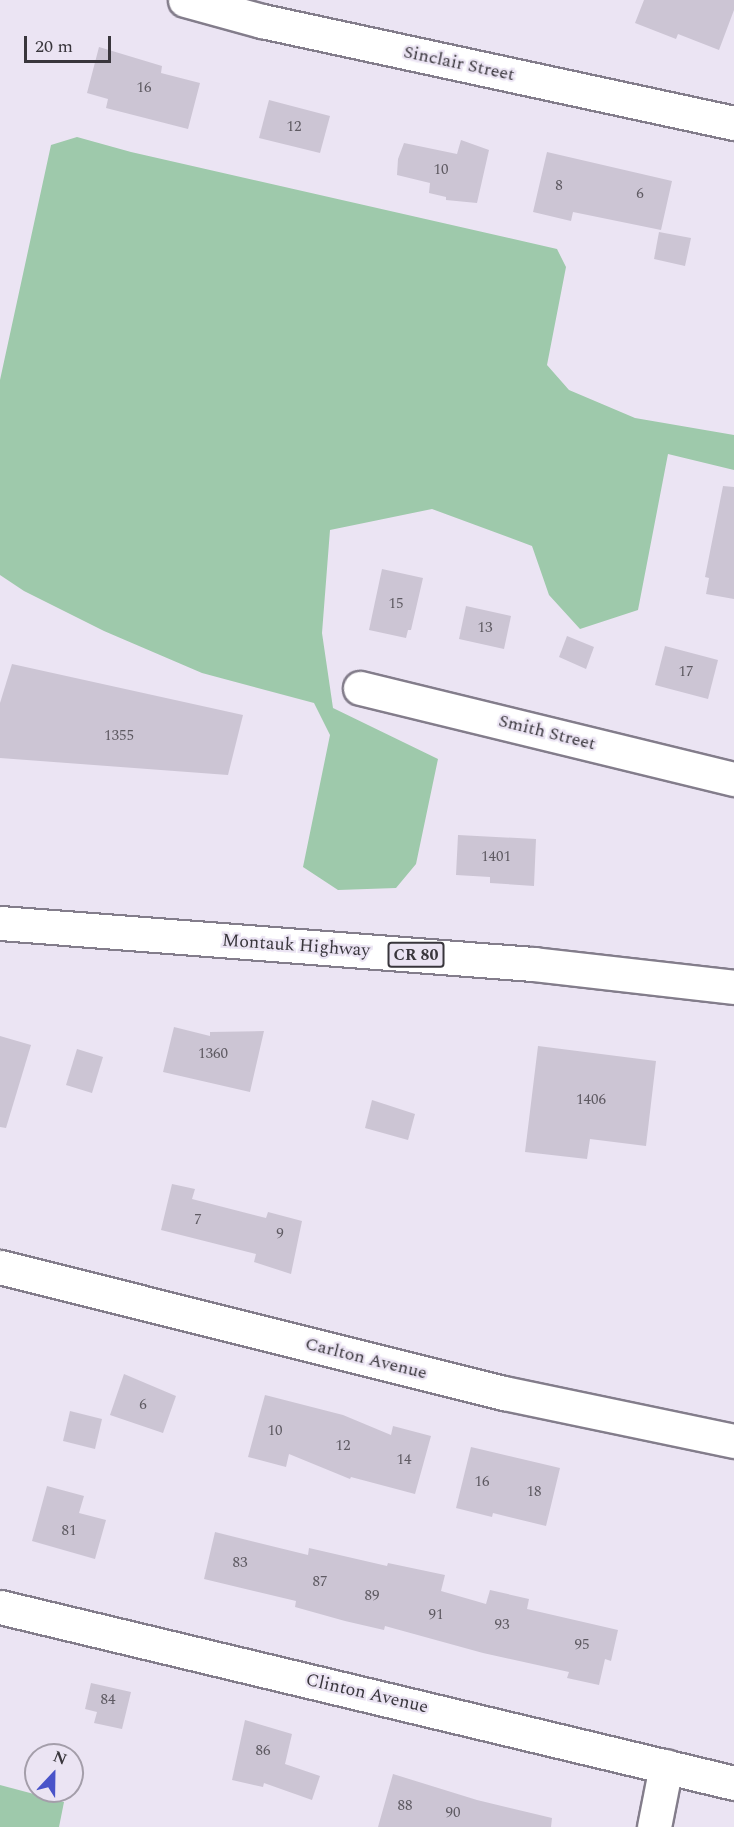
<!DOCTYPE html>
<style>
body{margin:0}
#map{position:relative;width:734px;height:1827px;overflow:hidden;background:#ebe4f3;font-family:Spectral,serif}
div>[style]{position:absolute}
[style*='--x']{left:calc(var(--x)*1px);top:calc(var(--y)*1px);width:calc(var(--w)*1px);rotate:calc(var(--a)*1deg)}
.green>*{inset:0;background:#9ec9ab}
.building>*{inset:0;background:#ccc5d4}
.roads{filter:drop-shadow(2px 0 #837d8b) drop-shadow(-2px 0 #837d8b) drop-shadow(0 2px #837d8b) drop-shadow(0 -2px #837d8b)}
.minor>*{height:33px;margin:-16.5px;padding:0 16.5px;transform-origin:16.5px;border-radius:16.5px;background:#fff}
.major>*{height:33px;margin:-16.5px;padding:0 16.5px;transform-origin:16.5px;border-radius:16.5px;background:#fff}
span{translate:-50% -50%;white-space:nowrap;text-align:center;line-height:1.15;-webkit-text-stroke:4.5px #ebe4f3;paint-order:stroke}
.number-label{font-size:15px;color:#5e5a62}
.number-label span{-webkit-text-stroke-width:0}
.shield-label span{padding:2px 4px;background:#ebe4f3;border:2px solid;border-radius:4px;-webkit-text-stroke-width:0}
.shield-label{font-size:16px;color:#39363c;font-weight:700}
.street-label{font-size:18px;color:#39363c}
.north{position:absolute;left:24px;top:1743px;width:60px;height:60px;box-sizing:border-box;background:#ebe4f3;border:2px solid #a49eaa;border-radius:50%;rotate:22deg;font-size:16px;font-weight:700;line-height:24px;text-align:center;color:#39363c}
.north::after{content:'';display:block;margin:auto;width:21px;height:27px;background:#4953c9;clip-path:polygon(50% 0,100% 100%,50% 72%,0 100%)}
.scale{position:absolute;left:24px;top:36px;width:87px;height:27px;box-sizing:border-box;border:3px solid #39363c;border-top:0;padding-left:8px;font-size:18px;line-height:21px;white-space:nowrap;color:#39363c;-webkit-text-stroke:4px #ebe4f3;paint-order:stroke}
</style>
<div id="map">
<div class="green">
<i style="clip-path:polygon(77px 137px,131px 152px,557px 249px,566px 267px,547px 365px,569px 390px,635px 418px,734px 435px,734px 470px,668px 454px,638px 610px,580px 629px,549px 595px,532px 546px,432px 509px,330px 530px,322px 633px,333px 708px,438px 759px,416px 864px,396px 888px,338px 890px,303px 867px,330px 735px,314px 703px,202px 673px,104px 631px,24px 591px,0 575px,0 380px,51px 145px)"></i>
<i style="clip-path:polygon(0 1785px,64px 1802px,59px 1827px,0 1827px)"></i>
</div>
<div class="building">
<i style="clip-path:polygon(644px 0,734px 0,734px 10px,719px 50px,678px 34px,676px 39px,635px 23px)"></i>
<i style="clip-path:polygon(99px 47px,162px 66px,161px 73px,200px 83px,188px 129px,106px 108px,108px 99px,87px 93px)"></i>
<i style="clip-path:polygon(269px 100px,330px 116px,320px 153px,259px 138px)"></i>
<i style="clip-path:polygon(461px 140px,489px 150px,477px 203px,446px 200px,446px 197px,429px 193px,430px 183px,397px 175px,398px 159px,404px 143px,457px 154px)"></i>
<i style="clip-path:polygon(547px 152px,672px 181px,661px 230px,573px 212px,571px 221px,533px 212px)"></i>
<i style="clip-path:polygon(659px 232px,691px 238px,685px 266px,654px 259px)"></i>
<i style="clip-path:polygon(723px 486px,734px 487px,734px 599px,706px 594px,709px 578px,705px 577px)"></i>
<i style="clip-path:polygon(382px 569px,423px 578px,411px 630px,408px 630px,406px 638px,369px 630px)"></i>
<i style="clip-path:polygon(466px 606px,511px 616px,504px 649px,459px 639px)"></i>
<i style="clip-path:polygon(567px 636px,594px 647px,586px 669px,559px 657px)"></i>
<i style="clip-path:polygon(665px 646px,718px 660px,708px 699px,655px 685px)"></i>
<i style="clip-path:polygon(12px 664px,243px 715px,228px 775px,0 758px,0 703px)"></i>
<i style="clip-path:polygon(458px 835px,536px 839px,534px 886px,490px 883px,490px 877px,456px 875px)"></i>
<i style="clip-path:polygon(174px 1027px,210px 1036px,210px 1032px,264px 1031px,250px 1092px,163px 1072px)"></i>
<i style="clip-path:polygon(0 1036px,31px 1045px,6px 1128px,0 1127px)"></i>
<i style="clip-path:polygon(538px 1046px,656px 1061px,646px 1146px,590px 1139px,587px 1159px,525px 1152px)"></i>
<i style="clip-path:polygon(77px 1049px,103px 1057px,92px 1093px,66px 1085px)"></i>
<i style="clip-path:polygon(372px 1100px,415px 1114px,408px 1140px,365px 1128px)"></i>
<i style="clip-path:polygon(172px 1184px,195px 1189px,192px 1199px,266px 1218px,268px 1212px,302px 1221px,291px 1274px,254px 1262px,256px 1254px,161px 1230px)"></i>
<i style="clip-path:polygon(124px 1374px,176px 1396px,163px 1433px,110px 1415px)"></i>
<i style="clip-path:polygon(265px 1395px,343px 1415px,391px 1435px,393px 1426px,431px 1436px,415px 1494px,351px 1477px,350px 1479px,289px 1454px,286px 1467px,248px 1457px)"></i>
<i style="clip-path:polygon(70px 1411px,102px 1419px,95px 1449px,63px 1441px)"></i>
<i style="clip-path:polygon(471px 1447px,560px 1468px,546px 1526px,493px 1513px,492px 1517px,456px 1508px)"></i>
<i style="clip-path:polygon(47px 1486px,84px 1496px,79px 1513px,106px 1520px,95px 1559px,32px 1541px)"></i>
<i style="clip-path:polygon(215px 1532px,308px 1555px,309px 1548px,387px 1566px,388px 1563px,445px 1575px,441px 1591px,486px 1604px,490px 1590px,529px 1599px,527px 1609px,618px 1630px,611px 1661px,605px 1659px,599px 1685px,567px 1678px,569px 1672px,483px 1653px,385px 1626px,384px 1630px,345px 1621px,295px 1607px,296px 1601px,204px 1579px)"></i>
<i style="clip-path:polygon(91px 1683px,131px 1692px,122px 1729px,94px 1723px,97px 1712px,85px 1709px)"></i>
<i style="clip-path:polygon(245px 1720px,292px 1734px,285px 1764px,320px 1776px,312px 1800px,264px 1783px,263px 1787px,232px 1780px)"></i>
<i style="clip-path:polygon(393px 1774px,477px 1800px,552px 1818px,551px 1827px,378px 1827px)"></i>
</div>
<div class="roads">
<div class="minor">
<i style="--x:185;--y:0;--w:80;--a:15.3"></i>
<i style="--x:262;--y:21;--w:483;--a:12.2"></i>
<i style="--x:360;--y:688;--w:385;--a:13.7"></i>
<i style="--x:0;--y:1267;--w:520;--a:14.04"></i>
<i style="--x:504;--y:1393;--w:235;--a:11.8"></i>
<i style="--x:0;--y:1607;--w:755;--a:13.48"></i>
<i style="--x:654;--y:1827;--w:62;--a:-78.9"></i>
</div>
<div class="major">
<i style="--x:0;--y:923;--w:535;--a:4.4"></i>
<i style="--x:533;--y:964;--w:202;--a:6.5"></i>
</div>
</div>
<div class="number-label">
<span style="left:144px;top:88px">16</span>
<span style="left:294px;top:127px">12</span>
<span style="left:441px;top:170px">10</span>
<span style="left:559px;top:186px">8</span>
<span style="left:640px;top:194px">6</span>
<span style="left:396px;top:604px">15</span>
<span style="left:485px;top:628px">13</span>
<span style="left:686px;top:672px">17</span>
<span style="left:119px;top:736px">1355</span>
<span style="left:496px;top:857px">1401</span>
<span style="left:213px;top:1054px">1360</span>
<span style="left:591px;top:1100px">1406</span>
<span style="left:198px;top:1220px">7</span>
<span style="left:280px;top:1234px">9</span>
<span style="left:143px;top:1405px">6</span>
<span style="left:275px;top:1431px">10</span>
<span style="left:343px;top:1446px">12</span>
<span style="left:404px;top:1460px">14</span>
<span style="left:482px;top:1482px">16</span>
<span style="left:534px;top:1492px">18</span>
<span style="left:69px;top:1531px">81</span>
<span style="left:240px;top:1563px">83</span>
<span style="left:320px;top:1582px">87</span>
<span style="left:372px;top:1596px">89</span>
<span style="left:436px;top:1615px">91</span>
<span style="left:502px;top:1625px">93</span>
<span style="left:582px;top:1645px">95</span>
<span style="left:108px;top:1700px">84</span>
<span style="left:263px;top:1751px">86</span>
<span style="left:405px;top:1806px">88</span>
<span style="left:453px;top:1813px">90</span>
</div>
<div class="shield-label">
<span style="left:416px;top:955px">CR 80</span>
</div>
<div class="street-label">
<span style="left:459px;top:64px;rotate:12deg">Sinclair Street</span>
<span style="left:547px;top:733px;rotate:14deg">Smith Street</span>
<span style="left:296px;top:946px;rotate:4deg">Montauk Highway</span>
<span style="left:366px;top:1359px;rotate:14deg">Carlton Avenue</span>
<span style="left:367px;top:1694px;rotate:13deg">Clinton Avenue</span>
</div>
<div class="north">N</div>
<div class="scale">20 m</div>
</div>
